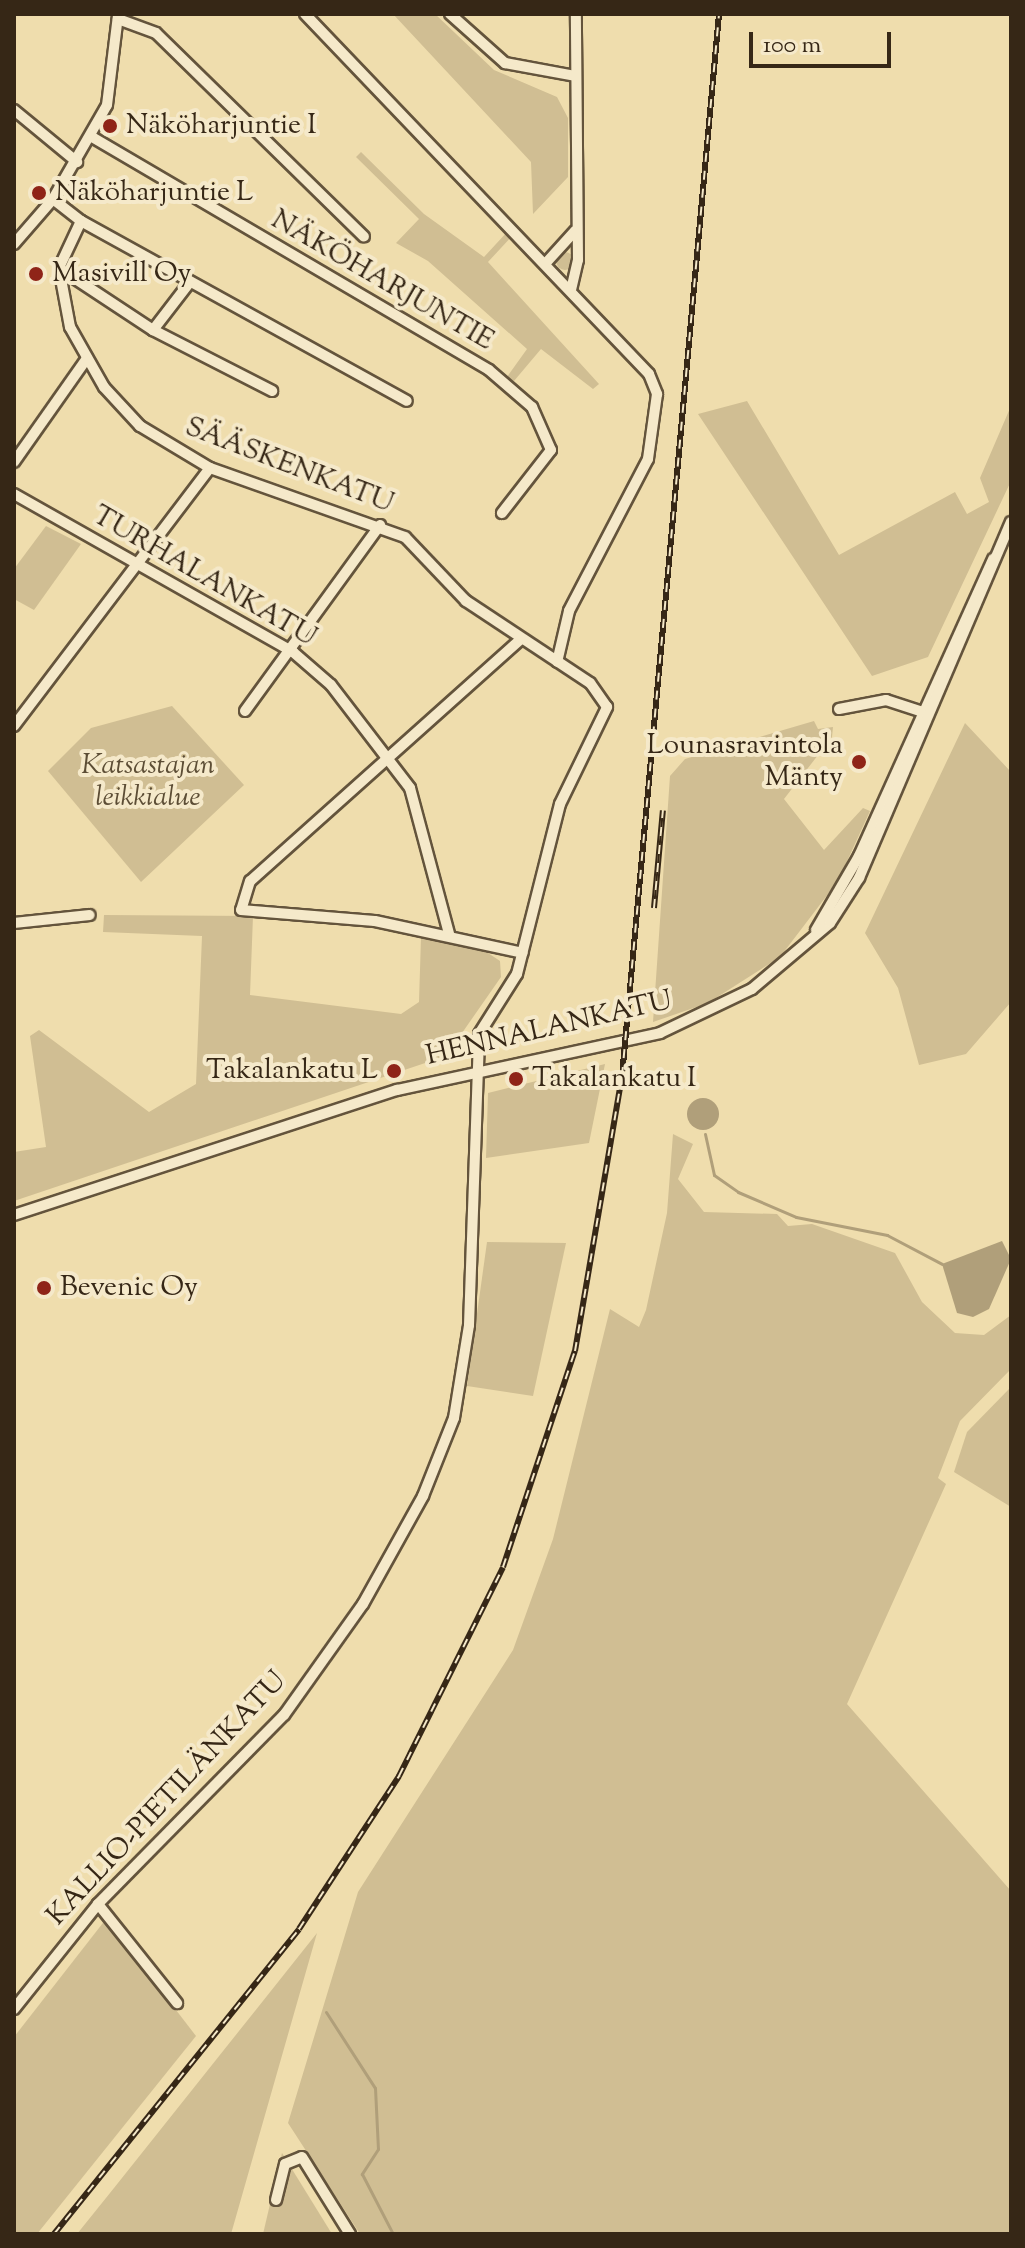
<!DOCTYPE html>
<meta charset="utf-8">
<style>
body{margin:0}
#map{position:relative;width:1025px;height:2248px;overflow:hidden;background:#efddad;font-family:"Sorts Mill Goudy",serif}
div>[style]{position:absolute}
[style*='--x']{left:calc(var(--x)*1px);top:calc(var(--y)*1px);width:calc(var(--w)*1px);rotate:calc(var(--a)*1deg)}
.green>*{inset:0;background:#d0be93}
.round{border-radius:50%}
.water>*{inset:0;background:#b09f7a}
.stream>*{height:3px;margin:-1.5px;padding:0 1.5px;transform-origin:1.5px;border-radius:1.5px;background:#b09f7a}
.roads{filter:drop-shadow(2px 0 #64543c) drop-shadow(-2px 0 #64543c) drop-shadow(0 2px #64543c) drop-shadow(0 -2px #64543c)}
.minor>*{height:10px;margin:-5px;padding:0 5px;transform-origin:5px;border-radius:5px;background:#f5e9ca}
.rail>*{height:6px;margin-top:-3px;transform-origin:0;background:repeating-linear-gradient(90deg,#f5e9ca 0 9px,#362716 0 18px);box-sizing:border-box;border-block:2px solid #362716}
.dots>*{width:22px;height:22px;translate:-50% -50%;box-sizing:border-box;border:4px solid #f5e9ca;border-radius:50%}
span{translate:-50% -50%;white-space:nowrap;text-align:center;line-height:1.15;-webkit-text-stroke:8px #f5e9ca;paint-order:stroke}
.poi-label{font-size:28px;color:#362716}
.left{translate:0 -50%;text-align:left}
.right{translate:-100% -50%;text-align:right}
.street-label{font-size:28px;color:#362716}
.park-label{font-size:28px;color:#5c4d35;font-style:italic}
.frame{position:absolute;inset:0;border:16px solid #362716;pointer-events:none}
.scale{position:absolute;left:749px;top:32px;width:142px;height:36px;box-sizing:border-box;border:4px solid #362716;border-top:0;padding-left:10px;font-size:24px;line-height:28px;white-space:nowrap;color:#362716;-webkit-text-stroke:6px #f5e9ca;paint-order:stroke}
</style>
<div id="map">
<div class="green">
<i style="clip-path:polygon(393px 14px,435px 14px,494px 70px,557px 97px,568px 118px,568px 177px,533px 214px,531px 162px)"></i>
<i style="clip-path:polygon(361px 152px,424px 214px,484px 257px,508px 231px,512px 236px,488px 262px,599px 384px,593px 389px,541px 349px,514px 381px,507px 377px,527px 349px,428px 261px,396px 243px,419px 219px,356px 157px)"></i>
<i class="round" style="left:556px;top:252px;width:18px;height:18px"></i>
<i style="clip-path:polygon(747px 401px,839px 555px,955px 492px,967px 514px,989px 502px,980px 478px,1011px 406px,1011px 481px,928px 657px,872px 676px,698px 414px)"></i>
<i style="clip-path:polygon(46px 526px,81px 544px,34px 610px,14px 599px,14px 569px)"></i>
<i style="clip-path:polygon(172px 706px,244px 785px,141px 882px,48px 771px,91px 728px)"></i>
<i style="clip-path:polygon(814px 721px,818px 729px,833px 727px,832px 737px,784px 799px,824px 850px,863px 808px,870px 811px,838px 881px,780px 957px,708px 1003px,653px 1022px,670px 776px,685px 759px)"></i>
<i style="clip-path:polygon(965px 723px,1011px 772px,1011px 1002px,966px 1054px,919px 1065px,898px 988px,865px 933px)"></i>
<i style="clip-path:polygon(104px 915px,253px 916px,250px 995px,401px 1014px,419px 1002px,421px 937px,488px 953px,500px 961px,501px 977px,446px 1056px,14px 1201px,14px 1152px,46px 1147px,30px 1036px,39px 1030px,149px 1112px,196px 1084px,202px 936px,103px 932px)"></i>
<i style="clip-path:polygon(605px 1064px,589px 1143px,486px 1158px,488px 1093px)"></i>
<i style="clip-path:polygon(673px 1134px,693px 1144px,678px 1179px,704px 1212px,777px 1214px,788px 1226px,812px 1224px,895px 1253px,922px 1302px,955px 1333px,984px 1335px,1011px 1315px,1011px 1369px,960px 1421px,938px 1478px,946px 1484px,847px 1704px,1011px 1891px,1011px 2234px,360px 2234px,288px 2123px,358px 1892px,513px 1650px,553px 1539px,610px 1309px,639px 1327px,646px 1310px,667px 1213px)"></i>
<i style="clip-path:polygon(487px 1242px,566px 1243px,533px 1396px,467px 1386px)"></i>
<i style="clip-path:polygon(1011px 1387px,1011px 1507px,954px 1472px,967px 1432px)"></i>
<i style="clip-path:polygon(106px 1919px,196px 2036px,37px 2234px,14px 2234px,14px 2037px)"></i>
<i style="clip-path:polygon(317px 1933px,231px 2234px,77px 2234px,114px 2188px)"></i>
<i style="clip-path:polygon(282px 2153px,332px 2234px,263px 2234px)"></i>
</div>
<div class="water">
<i class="round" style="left:687px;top:1098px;width:32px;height:32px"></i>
<i style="clip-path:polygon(1002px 1241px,1011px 1259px,989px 1309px,973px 1317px,957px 1313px,942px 1264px)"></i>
</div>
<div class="stream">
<i style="--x:705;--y:1134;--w:42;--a:77.6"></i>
<i style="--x:714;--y:1175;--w:29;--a:35"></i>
<i style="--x:738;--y:1192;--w:63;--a:23.3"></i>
<i style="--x:796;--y:1217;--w:93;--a:11.2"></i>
<i style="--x:887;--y:1235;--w:62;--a:27.8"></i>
<i style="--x:326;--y:2012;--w:90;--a:57.2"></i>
<i style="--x:375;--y:2088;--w:61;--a:87.2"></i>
<i style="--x:378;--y:2149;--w:30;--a:123"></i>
<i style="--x:362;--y:2174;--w:68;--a:62.7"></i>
</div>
<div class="roads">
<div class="minor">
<i style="--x:305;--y:14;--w:498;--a:46.3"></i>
<i style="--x:649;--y:374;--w:22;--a:68"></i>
<i style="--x:657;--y:394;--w:66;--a:97.9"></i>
<i style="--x:648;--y:459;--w:171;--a:117.5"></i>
<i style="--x:569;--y:611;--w:52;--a:103.2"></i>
<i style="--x:450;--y:14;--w:74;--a:41.7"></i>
<i style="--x:505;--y:63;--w:71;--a:10.5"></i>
<i style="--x:118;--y:19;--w:40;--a:20.2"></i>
<i style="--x:156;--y:33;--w:291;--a:44.4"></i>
<i style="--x:14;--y:110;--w:82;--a:39.5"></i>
<i style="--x:92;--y:137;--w:460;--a:30.4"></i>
<i style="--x:489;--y:370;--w:57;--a:40.7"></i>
<i style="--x:532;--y:407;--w:47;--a:66.2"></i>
<i style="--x:551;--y:450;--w:80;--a:127.9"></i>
<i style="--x:81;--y:221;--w:372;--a:28.9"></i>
<i style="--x:14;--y:244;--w:60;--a:-49.1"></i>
<i style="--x:53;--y:199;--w:108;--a:-60.1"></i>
<i style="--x:107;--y:105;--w:90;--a:-83"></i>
<i style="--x:545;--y:264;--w:45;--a:-47.7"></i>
<i style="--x:59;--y:268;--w:113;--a:33.4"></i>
<i style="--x:153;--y:330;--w:134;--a:27.1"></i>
<i style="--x:571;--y:290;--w:31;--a:-77"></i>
<i style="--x:578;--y:260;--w:246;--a:-90.5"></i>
<i style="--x:153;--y:330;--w:61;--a:-52.4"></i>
<i style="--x:14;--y:462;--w:127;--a:-54.9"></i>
<i style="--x:14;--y:494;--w:321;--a:29.5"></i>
<i style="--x:293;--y:652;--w:50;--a:41"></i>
<i style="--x:331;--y:685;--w:130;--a:52.5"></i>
<i style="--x:410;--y:788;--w:151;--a:75"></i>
<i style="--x:521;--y:639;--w:363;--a:138.2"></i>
<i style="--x:250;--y:881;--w:30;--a:107"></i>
<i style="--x:241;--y:910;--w:134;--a:4.7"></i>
<i style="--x:375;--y:921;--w:151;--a:12.2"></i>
<i style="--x:839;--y:709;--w:48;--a:-10.8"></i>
<i style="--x:886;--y:700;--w:42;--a:18"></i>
<i style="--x:245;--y:711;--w:230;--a:-54"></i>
<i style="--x:14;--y:726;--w:324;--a:-52.8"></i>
<i style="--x:14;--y:923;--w:76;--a:-6"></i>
<i style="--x:816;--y:930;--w:86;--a:-59.8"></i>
<i style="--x:859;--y:856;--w:326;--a:-65.7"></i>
<i style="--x:14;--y:1215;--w:403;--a:-18.1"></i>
<i style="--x:397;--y:1090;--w:269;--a:-12.2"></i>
<i style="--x:660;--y:1033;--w:102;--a:-25.6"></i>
<i style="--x:752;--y:989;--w:102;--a:-40.2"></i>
<i style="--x:830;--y:923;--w:54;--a:-57.2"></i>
<i style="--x:859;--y:878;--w:387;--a:-66.9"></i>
<i style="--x:98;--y:1904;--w:127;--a:51.4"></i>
<i style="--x:14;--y:2009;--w:134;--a:-51.3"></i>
<i style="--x:98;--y:1904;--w:265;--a:-45.5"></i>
<i style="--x:284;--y:1715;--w:136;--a:-54.6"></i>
<i style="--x:363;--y:1604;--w:124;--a:-60.9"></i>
<i style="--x:423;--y:1496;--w:84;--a:-68.3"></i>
<i style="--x:454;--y:1418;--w:94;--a:-80.8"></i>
<i style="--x:469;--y:1325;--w:291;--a:-88"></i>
<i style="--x:479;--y:1034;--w:71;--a:-57.7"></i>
<i style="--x:517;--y:974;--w:175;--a:-75.8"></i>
<i style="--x:560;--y:804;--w:108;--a:-64.1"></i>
<i style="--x:607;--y:707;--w:29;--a:-125"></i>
<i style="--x:590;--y:683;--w:149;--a:-146.5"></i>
<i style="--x:466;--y:601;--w:88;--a:-133.6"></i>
<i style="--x:405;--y:537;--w:207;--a:-160.5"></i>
<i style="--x:210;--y:468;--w:82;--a:-149"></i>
<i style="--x:140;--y:426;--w:53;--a:-132.7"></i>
<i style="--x:104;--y:387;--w:69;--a:-119.5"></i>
<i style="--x:70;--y:327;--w:60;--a:-100.6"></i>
<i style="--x:59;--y:268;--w:52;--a:-64.9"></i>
<i style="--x:81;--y:221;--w:36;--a:-142"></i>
<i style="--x:276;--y:2200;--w:37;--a:-76"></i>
<i style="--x:285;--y:2164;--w:18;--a:-22"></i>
<i style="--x:302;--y:2157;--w:91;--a:58.1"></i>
</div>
</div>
<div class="rail">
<i style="--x:654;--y:908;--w:98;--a:-84.8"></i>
<i style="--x:54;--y:2234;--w:391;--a:-51.2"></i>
<i style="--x:299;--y:1929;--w:183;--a:-56.8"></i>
<i style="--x:399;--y:1776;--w:233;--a:-63.5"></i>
<i style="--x:503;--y:1567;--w:228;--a:-71.6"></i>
<i style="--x:575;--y:1351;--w:279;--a:-80.3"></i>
<i style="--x:622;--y:1076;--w:1066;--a:-84.78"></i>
</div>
<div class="dots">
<i style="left:110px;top:126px;background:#8f2418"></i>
<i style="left:39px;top:193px;background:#8f2418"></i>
<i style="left:36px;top:274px;background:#8f2418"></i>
<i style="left:859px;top:762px;background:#8f2418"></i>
<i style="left:394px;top:1071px;background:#8f2418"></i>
<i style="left:516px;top:1079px;background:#8f2418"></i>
<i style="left:44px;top:1288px;background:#8f2418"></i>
</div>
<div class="poi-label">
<span class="left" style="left:126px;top:126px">Näköharjuntie I</span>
<span class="left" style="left:55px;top:193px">Näköharjuntie L</span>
<span class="left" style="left:52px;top:274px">Masivill Oy</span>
<span class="right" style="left:843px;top:762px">Lounasravintola<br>Mänty</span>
<span class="right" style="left:378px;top:1071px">Takalankatu L</span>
<span class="left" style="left:532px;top:1079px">Takalankatu I</span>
<span class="left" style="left:60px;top:1288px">Bevenic Oy</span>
</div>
<div class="street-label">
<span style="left:382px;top:281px;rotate:30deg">NÄKÖHARJUNTIE</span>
<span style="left:289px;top:466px;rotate:21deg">SÄÄSKENKATU</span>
<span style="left:204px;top:577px;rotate:30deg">TURHALANKATU</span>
<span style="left:549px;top:1029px;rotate:-13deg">HENNALANKATU</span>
<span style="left:167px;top:1799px;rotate:-47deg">KALLIO-PIETILÄNKATU</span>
</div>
<div class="park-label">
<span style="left:148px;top:782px">Katsastajan<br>leikkialue</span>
</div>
<div class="frame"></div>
<div class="scale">100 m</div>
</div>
